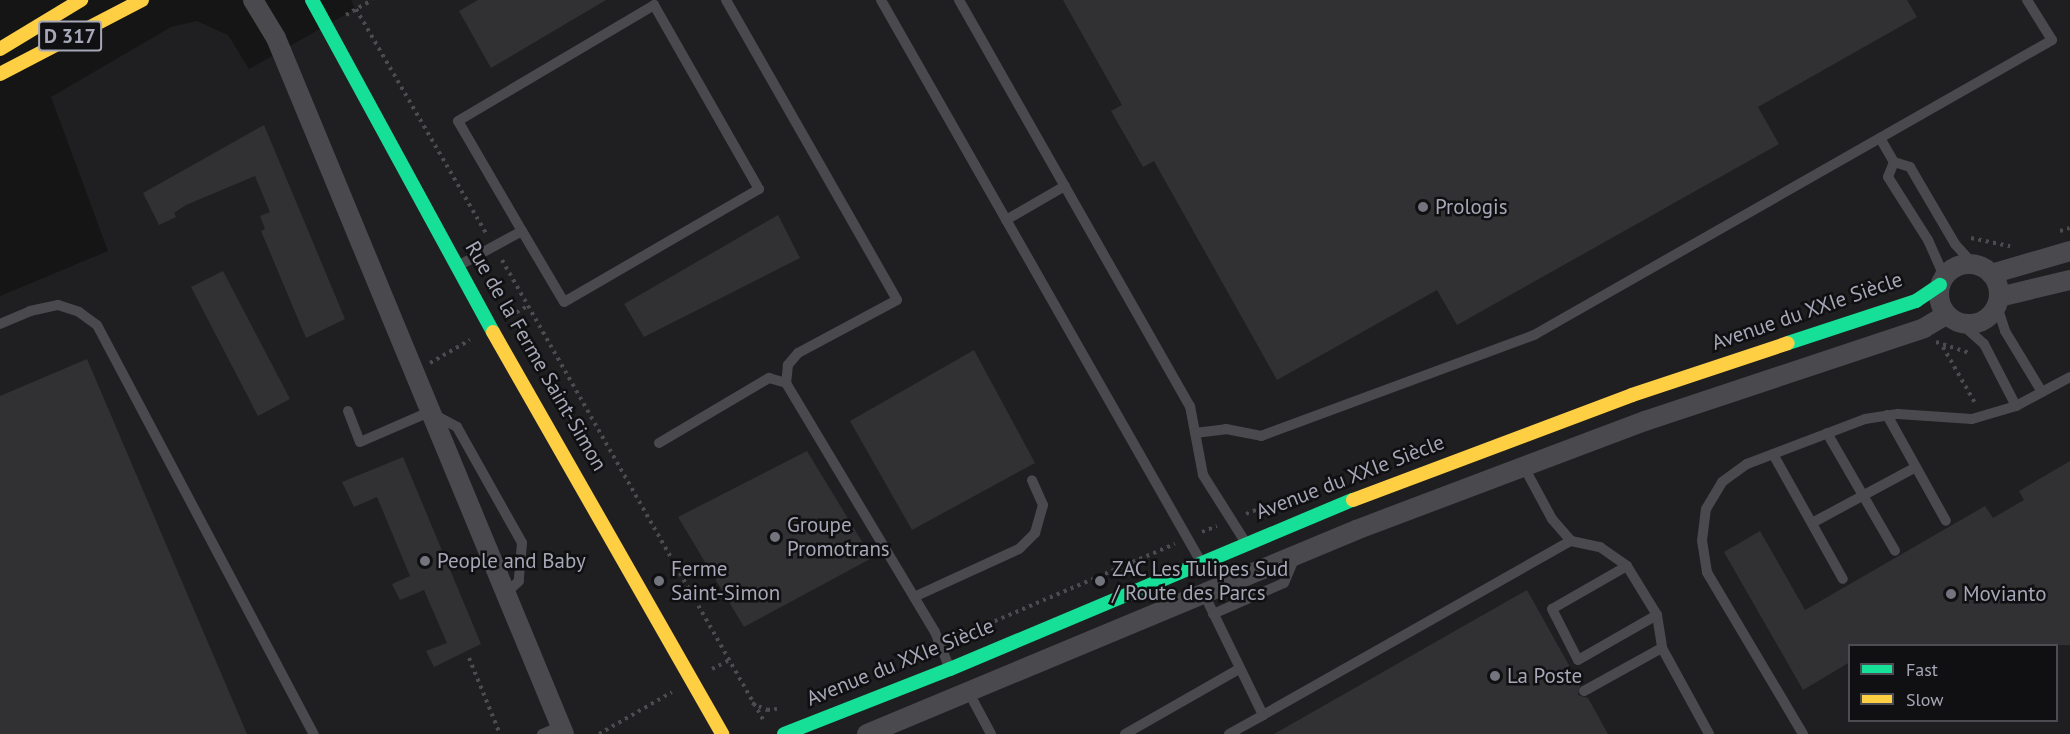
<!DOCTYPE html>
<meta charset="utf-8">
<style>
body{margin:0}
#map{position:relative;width:2070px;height:734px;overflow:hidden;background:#151515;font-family:"PT Sans",sans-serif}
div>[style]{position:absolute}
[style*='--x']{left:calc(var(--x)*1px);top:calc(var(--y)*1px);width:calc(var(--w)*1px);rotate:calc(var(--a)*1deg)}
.built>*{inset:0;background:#1f1f21}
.building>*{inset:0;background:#313133}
.path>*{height:4px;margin-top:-2px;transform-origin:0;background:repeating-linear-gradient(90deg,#4b4b50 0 3px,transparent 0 7.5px)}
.lane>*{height:10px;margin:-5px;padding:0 5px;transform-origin:5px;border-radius:5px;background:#49494e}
.street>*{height:20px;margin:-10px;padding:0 10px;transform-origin:10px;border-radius:10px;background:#49494e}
.street>.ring{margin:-10px;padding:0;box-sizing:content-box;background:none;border:20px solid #49494e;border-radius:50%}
.fast>*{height:14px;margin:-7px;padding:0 7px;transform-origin:7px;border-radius:7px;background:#16e098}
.slow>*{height:14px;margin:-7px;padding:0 7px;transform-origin:7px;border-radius:7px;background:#ffcf43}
.dots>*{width:16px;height:16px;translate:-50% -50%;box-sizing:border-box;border:3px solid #100f11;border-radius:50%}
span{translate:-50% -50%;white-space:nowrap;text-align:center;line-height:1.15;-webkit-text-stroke:5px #100f11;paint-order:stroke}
.shield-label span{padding:2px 4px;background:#100f11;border:2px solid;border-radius:4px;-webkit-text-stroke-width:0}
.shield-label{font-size:20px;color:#a6a7b7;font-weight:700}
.poi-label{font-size:21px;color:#a6a7b7}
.left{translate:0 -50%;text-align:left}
.street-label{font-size:21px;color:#a6a7b7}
.legend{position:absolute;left:1848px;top:644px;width:210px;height:78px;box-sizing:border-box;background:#100f11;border:2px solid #4c4c53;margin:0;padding:8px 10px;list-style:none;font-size:18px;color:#a6a7b7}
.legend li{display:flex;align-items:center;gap:12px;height:30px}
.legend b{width:30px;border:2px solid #4c4c53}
</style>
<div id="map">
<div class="built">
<i style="clip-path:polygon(evenodd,351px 0,2070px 0,2070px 734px,0 734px,0 296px,108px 251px,51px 97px,171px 27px,197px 21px,228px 35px,249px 69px,355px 9px,351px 0,1850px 646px,2056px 646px,2056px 720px,1850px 720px,1850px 646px)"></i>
</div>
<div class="building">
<i style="clip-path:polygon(478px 0,606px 0,491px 68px,459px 11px)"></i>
<i style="clip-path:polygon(1063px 0,1907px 0,1917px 17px,1758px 107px,1779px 144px,1457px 325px,1437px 290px,1277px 380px,1154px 161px,1143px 167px,1111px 111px,1122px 105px)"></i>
<i style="clip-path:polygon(264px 125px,345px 319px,306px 338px,261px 231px,265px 229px,260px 216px,270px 212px,255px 176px,186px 205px,174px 213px,176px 217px,159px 225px,143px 193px)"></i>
<i style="clip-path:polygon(778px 215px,800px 258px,644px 337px,624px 304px)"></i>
<i style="clip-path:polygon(223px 271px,290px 399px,258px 416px,191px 287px)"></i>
<i style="clip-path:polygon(974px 350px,1035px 463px,912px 530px,850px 421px)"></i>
<i style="clip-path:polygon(87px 359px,247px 734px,0 734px,0 396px)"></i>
<i style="clip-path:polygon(807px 451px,872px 558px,744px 627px,678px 517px)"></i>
<i style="clip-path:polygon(403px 457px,481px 644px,434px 667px,426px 651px,447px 643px,424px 590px,400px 600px,392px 584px,410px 576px,377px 497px,354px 507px,342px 482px)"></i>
<i style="clip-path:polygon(2070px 461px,2070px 645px,1850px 645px,1850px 662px,1803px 690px,1724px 552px,1760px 531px,1805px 610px,1985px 506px,1993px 518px,2024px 500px,2019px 491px)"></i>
<i style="clip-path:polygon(1527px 590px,1580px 685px,1578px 695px,1588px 698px,1608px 734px,1274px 734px)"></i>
</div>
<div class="path">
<i style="--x:356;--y:9;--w:259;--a:59.9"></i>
<i style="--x:346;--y:15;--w:30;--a:-30"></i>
<i style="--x:2060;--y:231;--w:10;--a:-17"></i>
<i style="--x:1971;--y:238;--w:40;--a:12"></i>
<i style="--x:502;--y:260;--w:532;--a:60.4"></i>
<i style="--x:510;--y:316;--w:21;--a:-29"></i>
<i style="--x:1936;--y:342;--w:35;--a:18"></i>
<i style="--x:1943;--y:347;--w:64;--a:60.3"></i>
<i style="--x:430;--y:363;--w:46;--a:-29.9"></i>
<i style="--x:1246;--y:514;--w:61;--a:-22"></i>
<i style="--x:1202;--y:532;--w:16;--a:-22"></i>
<i style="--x:981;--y:627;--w:211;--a:-23.2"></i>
<i style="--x:469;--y:658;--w:82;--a:67.8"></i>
<i style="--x:712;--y:669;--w:18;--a:-27"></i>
<i style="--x:752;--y:703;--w:17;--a:25"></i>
<i style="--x:767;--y:710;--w:10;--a:-6"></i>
<i style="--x:599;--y:734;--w:84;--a:-29.9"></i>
</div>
<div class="lane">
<i style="--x:726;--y:0;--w:345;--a:60.3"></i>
<i style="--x:897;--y:300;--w:112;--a:151.8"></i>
<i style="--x:798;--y:353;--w:16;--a:130"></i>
<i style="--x:788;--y:365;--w:18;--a:96"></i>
<i style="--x:786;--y:383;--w:290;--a:59.1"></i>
<i style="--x:935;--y:632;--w:40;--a:68"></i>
<i style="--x:881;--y:0;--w:647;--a:60.34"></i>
<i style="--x:959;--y:0;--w:467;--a:60.4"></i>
<i style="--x:1190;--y:406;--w:70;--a:79.3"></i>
<i style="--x:1203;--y:475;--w:80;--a:57.7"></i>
<i style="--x:1880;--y:138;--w:28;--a:60"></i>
<i style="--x:1894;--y:162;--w:17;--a:17"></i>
<i style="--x:1910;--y:167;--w:89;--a:59.7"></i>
<i style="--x:1955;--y:244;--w:27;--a:48"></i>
<i style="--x:1894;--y:162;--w:16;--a:112"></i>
<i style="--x:1888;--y:177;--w:75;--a:57.6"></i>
<i style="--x:1928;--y:240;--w:39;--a:66"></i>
<i style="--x:1006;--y:220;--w:68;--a:-30"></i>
<i style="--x:456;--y:267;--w:75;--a:-28.6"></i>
<i style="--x:522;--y:231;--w:127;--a:-120.2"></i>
<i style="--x:458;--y:121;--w:228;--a:-30.6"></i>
<i style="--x:654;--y:5;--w:212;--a:60.3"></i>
<i style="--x:759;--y:189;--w:225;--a:149.9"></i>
<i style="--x:564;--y:302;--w:82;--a:-120.6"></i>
<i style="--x:1997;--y:306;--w:26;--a:72"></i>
<i style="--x:2005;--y:331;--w:71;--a:58.8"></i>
<i style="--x:2042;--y:392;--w:32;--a:-28"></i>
<i style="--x:0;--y:324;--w:33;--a:-23"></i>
<i style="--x:30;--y:311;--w:29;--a:-12"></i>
<i style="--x:58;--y:305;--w:22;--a:18"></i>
<i style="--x:79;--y:312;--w:22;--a:36"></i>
<i style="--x:97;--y:325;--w:463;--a:62.1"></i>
<i style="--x:2016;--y:406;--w:30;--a:-28"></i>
<i style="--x:348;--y:411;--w:33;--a:69"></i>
<i style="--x:360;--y:442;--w:75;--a:-23.5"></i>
<i style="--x:429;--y:412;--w:32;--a:28"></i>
<i style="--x:457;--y:427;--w:133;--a:60.7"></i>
<i style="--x:522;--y:543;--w:38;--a:95"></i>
<i style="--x:519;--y:581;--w:19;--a:137"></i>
<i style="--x:1887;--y:415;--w:121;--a:60.9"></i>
<i style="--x:1195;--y:433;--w:31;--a:-7"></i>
<i style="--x:1226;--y:429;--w:36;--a:11"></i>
<i style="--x:1261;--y:436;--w:291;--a:-20.3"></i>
<i style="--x:1534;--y:335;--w:596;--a:-29.66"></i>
<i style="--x:2052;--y:40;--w:47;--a:-122"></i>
<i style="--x:1827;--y:433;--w:136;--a:60"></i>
<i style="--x:659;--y:443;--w:128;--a:-30.6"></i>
<i style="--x:769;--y:378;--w:18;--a:16"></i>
<i style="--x:1773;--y:454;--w:143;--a:60.8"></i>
<i style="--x:1524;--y:467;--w:59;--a:61.7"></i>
<i style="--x:1552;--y:519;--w:29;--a:49"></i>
<i style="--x:1571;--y:541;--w:30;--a:12"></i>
<i style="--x:1600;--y:547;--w:33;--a:35"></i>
<i style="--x:1627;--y:566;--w:57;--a:58.5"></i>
<i style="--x:1657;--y:615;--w:33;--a:81"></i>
<i style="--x:1662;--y:648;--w:98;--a:61.3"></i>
<i style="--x:1812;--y:523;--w:118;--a:-28.3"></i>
<i style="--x:1627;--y:566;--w:86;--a:150.2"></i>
<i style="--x:1552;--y:609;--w:57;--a:63"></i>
<i style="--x:1578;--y:660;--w:91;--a:-29.7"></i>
<i style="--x:1204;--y:594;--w:135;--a:64"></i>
<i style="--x:1263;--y:715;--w:354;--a:-29.5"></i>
<i style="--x:914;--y:597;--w:115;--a:-24.6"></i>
<i style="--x:1019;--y:549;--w:23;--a:-45"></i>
<i style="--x:1035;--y:533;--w:29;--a:-74"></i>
<i style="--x:1043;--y:505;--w:27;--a:-114"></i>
<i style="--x:1213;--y:614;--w:77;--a:-23.6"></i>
<i style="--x:1284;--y:583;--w:30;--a:-67"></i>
<i style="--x:968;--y:691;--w:49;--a:61.9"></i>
<i style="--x:1584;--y:691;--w:89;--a:-28.9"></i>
<i style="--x:542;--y:734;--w:21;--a:-23"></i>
<i style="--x:1125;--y:734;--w:131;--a:-29.7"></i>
<i style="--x:1229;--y:734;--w:39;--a:-29"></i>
<i style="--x:1803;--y:734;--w:188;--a:-120.7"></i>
<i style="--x:1707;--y:572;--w:31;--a:-99"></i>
<i style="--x:1702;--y:541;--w:32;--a:-83"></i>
<i style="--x:1706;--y:509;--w:31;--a:-59"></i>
<i style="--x:1722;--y:482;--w:31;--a:-36"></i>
<i style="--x:1747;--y:464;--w:126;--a:-20.9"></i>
<i style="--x:1865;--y:419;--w:33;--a:-9"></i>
<i style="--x:1898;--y:414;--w:74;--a:3.9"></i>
<i style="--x:1972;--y:419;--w:46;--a:-16.5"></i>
<i style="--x:2016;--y:406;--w:70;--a:-117.3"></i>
<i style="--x:1984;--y:344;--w:30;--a:-138"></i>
</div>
<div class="street">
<i style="--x:253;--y:0;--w:44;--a:58.8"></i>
<i style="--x:276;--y:38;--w:753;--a:67.52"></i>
<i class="ring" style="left:1939px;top:264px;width:40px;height:40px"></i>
<i style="--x:1991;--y:274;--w:82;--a:-16.2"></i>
<i style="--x:1999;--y:297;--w:73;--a:-13.5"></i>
<i style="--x:867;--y:734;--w:530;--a:-22.64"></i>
<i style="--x:1356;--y:530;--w:309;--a:-20.7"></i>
<i style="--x:1645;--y:421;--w:294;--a:-18.4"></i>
<i style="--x:1924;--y:328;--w:26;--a:-31"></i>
</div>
<div class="fast">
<i style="--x:312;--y:0;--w:378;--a:61.4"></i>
<i style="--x:1788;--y:343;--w:135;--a:-18.2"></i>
<i style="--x:1916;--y:301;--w:29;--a:-34"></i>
<i style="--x:784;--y:734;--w:178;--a:-21.4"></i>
<i style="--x:950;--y:669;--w:437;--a:-22.8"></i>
</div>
<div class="slow">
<i style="--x:0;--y:49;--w:95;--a:-31.2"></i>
<i style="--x:0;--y:74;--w:160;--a:-27.5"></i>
<i style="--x:493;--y:332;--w:463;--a:60.3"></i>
<i style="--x:1353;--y:500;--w:298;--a:-20.6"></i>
<i style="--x:1632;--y:395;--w:164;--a:-18.4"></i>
</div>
<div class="dots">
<i style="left:1423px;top:207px;background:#73747e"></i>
<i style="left:775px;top:537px;background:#73747e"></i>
<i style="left:425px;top:561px;background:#73747e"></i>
<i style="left:659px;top:581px;background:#73747e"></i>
<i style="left:1100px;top:581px;background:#73747e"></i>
<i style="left:1951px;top:594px;background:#73747e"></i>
<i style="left:1495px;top:676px;background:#73747e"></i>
</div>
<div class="shield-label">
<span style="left:70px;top:36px">D 317</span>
</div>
<div class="poi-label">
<span class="left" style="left:1435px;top:207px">Prologis</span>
<span class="left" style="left:787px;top:537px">Groupe<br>Promotrans</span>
<span class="left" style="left:437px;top:561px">People and Baby</span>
<span class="left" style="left:671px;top:581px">Ferme<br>Saint-Simon</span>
<span class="left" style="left:1112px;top:581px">ZAC Les Tulipes Sud<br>/ Route des Parcs</span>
<span class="left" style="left:1963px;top:594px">Movianto</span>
<span class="left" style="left:1507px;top:676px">La Poste</span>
</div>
<div class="street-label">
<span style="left:1807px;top:311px;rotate:-19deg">Avenue du XXIe Siècle</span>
<span style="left:536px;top:356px;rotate:60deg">Rue de la Ferme Saint-Simon</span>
<span style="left:1350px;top:477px;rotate:-21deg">Avenue du XXIe Siècle</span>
<span style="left:900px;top:662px;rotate:-22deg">Avenue du XXIe Siècle</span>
</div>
<ul class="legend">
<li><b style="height:8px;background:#16e098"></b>Fast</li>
<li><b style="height:8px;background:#ffcf43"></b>Slow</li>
</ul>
</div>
